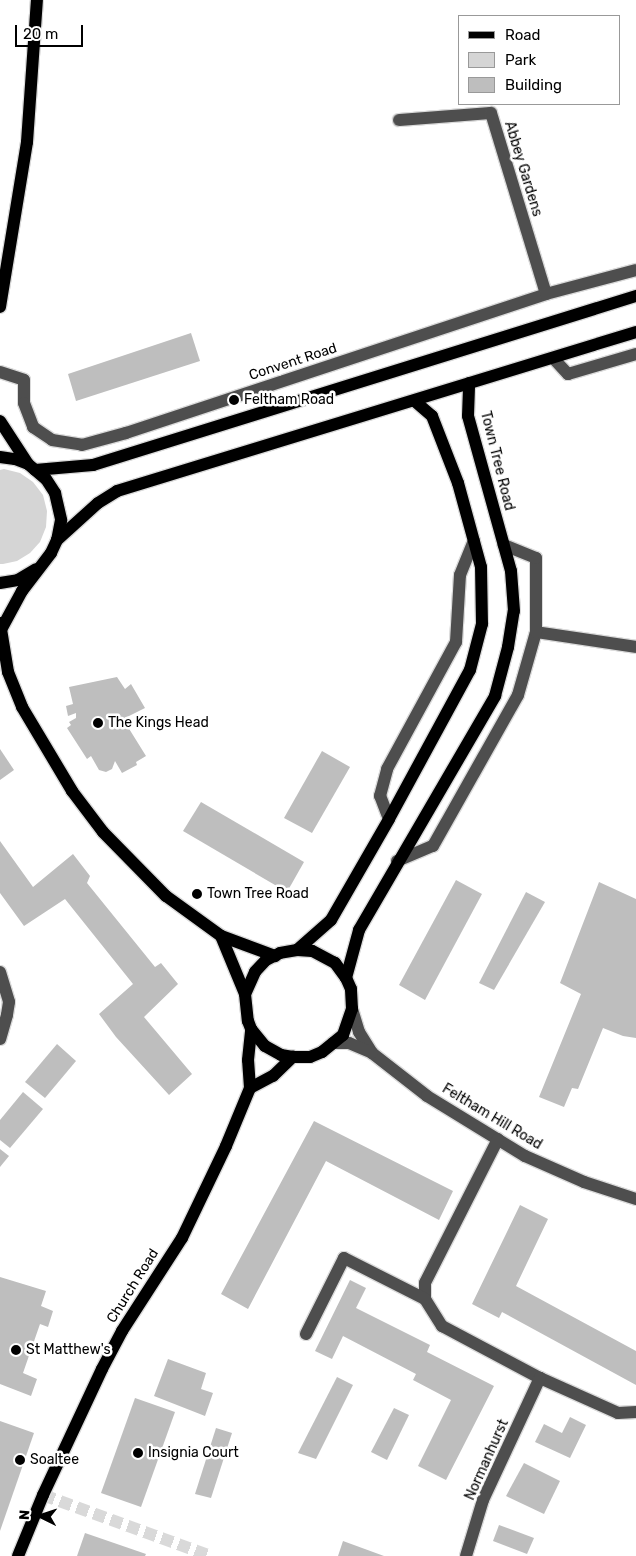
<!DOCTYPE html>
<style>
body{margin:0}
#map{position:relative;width:636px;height:1556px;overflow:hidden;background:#fff;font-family:Rubik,sans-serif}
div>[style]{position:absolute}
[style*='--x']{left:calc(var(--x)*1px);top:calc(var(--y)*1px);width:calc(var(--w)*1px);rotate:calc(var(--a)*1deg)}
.green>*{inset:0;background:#d5d5d5}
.building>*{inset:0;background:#bebebe}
.minor-tunnel>*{height:12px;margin-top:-6px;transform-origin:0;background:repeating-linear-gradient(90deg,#d9d9d9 0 12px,transparent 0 18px)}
.roads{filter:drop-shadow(1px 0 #dbdbdb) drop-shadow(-1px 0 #dbdbdb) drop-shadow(0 1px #dbdbdb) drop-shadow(0 -1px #dbdbdb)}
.minor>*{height:12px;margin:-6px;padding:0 6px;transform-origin:6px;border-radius:6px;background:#4e4e4e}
.major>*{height:12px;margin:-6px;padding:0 6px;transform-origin:6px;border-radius:6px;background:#000}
.dots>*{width:14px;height:14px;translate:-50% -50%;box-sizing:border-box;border:2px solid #fff;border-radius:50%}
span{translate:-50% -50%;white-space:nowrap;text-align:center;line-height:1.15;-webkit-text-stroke:5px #fff;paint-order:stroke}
.street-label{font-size:14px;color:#000}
.poi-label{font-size:14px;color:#000}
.left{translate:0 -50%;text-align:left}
.legend{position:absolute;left:458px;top:15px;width:162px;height:90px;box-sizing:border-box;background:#fff;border:1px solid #999;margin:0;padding:6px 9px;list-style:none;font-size:15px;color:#000}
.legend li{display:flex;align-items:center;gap:10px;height:25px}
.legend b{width:25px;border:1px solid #999}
.north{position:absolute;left:15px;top:1491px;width:50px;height:50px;-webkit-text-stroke:4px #fff;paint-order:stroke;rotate:274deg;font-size:14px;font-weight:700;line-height:20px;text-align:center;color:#000}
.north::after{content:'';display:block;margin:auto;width:18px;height:22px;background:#000;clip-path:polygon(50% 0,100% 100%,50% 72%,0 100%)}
.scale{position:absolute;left:15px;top:25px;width:68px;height:22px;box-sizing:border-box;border:2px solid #000;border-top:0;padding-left:6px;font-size:15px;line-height:18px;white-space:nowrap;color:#000;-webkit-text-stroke:4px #fff;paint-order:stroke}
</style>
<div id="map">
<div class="green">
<i style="clip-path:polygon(4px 469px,20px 473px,33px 482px,43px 495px,47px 511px,46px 527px,40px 542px,30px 553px,17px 561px,3px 564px,0 564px,0 470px)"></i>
</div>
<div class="building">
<i style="clip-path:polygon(191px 333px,200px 361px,76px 401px,68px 374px)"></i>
<i style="clip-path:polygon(117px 677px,125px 689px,131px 684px,145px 708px,123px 719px,146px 756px,136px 762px,137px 765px,122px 773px,115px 761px,112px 769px,106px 772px,99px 770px,91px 756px,87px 759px,67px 728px,71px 725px,69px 722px,76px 718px,76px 713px,68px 716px,66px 706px,73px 704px,69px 687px)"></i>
<i style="clip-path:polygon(0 749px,14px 770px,0 780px)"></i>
<i style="clip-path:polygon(322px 751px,350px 767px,312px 833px,284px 818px)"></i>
<i style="clip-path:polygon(201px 802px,304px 862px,287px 892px,183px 831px)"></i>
<i style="clip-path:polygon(0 841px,33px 887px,73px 854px,90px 876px,87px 883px,155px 967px,161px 963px,178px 984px,144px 1017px,192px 1074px,169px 1095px,116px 1037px,99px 1014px,133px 984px,65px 899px,24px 926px,0 893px)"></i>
<i style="clip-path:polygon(456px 880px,482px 894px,425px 1000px,399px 985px)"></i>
<i style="clip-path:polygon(599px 882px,636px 899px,636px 1038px,623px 1036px,603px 1028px,578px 1089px,572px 1088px,564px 1107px,539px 1097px,581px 994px,560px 983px)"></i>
<i style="clip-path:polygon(526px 892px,545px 902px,494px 990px,479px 983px)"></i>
<i style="clip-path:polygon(57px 1044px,76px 1061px,45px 1098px,25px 1082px)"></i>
<i style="clip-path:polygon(23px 1092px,43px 1109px,10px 1148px,0 1140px,0 1120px)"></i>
<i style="clip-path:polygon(314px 1121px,453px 1191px,439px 1220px,326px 1161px,248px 1309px,221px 1294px)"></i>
<i style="clip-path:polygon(0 1149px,9px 1156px,0 1167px)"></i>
<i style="clip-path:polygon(520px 1205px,548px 1219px,516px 1286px,636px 1351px,636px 1385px,502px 1312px,499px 1318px,472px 1304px)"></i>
<i style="clip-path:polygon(0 1277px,46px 1291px,41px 1306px,53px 1311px,48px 1327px,40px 1324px,23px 1373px,37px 1379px,31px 1396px,0 1384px)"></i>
<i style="clip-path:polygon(350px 1280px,366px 1288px,356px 1308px,430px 1345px,427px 1352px,494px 1386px,446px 1480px,418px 1466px,451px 1400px,413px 1380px,416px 1374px,343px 1336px,332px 1359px,315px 1351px)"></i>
<i style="clip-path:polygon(168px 1359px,206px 1373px,201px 1389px,213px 1393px,205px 1416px,154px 1396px)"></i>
<i style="clip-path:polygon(337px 1377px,353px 1385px,316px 1459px,298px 1453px)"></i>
<i style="clip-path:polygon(135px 1398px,175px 1412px,141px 1507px,101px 1493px)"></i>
<i style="clip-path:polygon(394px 1408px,409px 1415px,387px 1460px,371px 1452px)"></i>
<i style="clip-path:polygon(570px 1417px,586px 1425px,570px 1458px,535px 1442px,544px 1424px,562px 1433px)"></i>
<i style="clip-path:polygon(0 1421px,34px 1433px,0 1531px)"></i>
<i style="clip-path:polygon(216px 1428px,232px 1433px,211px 1498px,195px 1494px)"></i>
<i style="clip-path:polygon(524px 1463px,560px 1481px,544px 1514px,506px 1496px)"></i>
<i style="clip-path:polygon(499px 1525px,534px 1538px,527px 1554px,493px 1541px)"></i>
<i style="clip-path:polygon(85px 1533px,146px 1554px,145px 1556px,77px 1556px)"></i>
<i style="clip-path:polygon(343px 1541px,384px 1556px,338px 1556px)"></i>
</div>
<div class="minor-tunnel">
<i style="--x:43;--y:1495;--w:179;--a:20"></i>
</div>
<div class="roads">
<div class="minor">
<i style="--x:399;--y:120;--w:92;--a:-4.4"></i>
<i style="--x:491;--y:113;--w:189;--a:73.1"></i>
<i style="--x:553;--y:358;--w:22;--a:47"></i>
<i style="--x:568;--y:374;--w:71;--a:-16.4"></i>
<i style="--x:0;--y:372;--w:25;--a:18"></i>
<i style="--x:24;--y:380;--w:23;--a:90"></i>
<i style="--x:24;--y:403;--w:26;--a:69"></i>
<i style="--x:33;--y:427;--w:23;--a:34"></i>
<i style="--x:52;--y:440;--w:30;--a:9"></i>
<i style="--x:82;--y:445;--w:46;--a:-15.3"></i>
<i style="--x:126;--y:433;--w:442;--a:-18.3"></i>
<i style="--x:546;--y:294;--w:93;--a:-14.9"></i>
<i style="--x:536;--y:632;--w:101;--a:8.5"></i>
<i style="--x:389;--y:819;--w:25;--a:-111"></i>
<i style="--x:380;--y:796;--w:28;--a:-75"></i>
<i style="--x:387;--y:769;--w:145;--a:-61.5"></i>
<i style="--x:456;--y:642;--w:67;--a:-86.6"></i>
<i style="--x:460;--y:575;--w:37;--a:-68"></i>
<i style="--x:397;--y:861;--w:39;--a:-23"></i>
<i style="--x:433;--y:846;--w:173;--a:-60.6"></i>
<i style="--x:518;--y:695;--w:66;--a:-74.1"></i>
<i style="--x:536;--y:632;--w:74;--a:-90"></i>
<i style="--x:536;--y:558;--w:35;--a:-158"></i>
<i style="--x:0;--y:972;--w:31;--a:73"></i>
<i style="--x:9;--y:1002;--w:13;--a:99"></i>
<i style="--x:7;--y:1015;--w:25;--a:106"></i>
<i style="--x:352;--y:1009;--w:24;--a:73"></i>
<i style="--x:359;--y:1032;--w:25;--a:58"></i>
<i style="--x:372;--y:1053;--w:70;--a:38"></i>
<i style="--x:427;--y:1096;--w:115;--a:31.5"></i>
<i style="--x:525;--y:1156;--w:64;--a:23.8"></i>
<i style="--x:584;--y:1182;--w:55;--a:18.1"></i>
<i style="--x:333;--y:1043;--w:16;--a:0"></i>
<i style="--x:349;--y:1043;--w:25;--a:23"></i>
<i style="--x:498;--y:1139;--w:161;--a:116.9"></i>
<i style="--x:425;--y:1283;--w:16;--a:90"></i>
<i style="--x:425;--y:1299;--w:32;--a:58"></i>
<i style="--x:442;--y:1326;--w:111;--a:28"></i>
<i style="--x:540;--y:1378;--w:85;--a:24.2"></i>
<i style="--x:618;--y:1413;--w:18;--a:-3"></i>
<i style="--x:306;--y:1334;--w:85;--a:-63.4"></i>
<i style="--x:344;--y:1258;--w:91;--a:26.8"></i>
<i style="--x:466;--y:1556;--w:59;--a:-73.1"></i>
<i style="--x:483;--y:1500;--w:135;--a:-65"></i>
</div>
<div class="major">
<i style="--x:0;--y:307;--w:167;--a:-80.7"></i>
<i style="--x:27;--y:142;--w:142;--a:-86"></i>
<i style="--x:0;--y:421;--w:51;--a:56.9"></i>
<i style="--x:0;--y:457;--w:15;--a:8"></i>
<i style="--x:15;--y:459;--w:14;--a:21"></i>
<i style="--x:28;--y:464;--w:23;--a:40"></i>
<i style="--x:46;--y:479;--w:17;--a:57"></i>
<i style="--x:55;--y:493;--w:28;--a:77"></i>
<i style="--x:61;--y:520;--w:20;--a:101"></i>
<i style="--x:57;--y:540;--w:14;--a:115"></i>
<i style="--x:51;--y:553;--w:48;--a:127.3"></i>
<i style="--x:22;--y:591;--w:42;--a:118.4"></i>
<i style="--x:35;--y:470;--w:58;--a:-4.9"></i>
<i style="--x:93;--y:465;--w:569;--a:-17.29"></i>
<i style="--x:57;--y:540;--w:55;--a:-42.1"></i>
<i style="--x:98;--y:503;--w:22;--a:-32"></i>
<i style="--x:117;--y:491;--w:543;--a:-17.03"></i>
<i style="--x:0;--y:583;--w:18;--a:-9"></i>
<i style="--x:18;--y:580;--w:21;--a:-31"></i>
<i style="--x:0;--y:623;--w:50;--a:80.7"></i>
<i style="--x:8;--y:672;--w:38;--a:68"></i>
<i style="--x:22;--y:707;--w:98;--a:59.2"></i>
<i style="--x:72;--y:791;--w:51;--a:52.9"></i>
<i style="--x:103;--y:832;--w:90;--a:45.5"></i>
<i style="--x:166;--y:896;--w:68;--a:36"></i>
<i style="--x:221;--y:936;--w:58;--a:20.3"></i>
<i style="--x:221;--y:936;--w:63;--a:67.5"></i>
<i style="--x:245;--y:994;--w:27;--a:84"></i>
<i style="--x:248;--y:1021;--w:9;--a:69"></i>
<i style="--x:251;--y:1029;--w:22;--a:51"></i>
<i style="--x:265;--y:1046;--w:18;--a:29"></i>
<i style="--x:281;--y:1055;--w:12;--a:9"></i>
<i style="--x:293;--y:1057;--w:17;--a:0"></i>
<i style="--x:310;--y:1057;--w:13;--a:-23"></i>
<i style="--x:322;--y:1052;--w:27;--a:-39"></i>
<i style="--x:343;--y:1035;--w:28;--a:-71"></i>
<i style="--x:352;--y:1009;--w:20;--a:-93"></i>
<i style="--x:351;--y:989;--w:12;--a:-114"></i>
<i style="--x:346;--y:978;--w:19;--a:-126"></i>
<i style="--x:335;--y:963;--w:26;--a:-152"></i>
<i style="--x:312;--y:951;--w:15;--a:-176"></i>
<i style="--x:297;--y:950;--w:17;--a:170"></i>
<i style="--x:280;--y:953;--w:16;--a:153"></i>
<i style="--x:266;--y:960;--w:16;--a:133"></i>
<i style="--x:255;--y:972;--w:24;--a:114"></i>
<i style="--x:297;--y:950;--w:45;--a:-41.4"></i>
<i style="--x:331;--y:920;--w:116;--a:-60.1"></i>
<i style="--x:389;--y:819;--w:170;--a:-61.5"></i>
<i style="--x:470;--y:670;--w:48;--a:-75.4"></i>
<i style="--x:482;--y:624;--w:57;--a:-91"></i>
<i style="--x:481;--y:567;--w:87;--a:-105.3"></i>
<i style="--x:458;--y:483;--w:72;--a:-111.2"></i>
<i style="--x:432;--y:416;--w:23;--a:-139"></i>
<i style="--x:346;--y:978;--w:50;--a:-74.8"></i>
<i style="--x:359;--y:930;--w:271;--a:-59.8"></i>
<i style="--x:495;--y:696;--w:51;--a:-75.1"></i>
<i style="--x:508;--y:647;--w:36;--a:-81"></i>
<i style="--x:514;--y:611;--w:40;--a:-94.3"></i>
<i style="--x:511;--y:571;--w:161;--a:-105.5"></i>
<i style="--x:468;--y:416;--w:33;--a:-88"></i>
<i style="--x:250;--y:1088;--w:26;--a:-28"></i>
<i style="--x:273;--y:1076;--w:28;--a:-44"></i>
<i style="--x:18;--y:1556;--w:66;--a:-67.7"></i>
<i style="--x:43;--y:1495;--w:139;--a:-64.9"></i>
<i style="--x:102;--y:1369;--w:43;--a:-62.2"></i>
<i style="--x:122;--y:1331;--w:111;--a:-57.2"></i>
<i style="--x:182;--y:1238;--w:102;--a:-64.4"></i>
<i style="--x:226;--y:1146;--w:63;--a:-67.5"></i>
<i style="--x:250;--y:1088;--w:28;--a:-94"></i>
<i style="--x:248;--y:1060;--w:31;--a:-84"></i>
</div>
</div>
<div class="dots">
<i style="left:234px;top:400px;background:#000"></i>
<i style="left:98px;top:723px;background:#000"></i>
<i style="left:197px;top:894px;background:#000"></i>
<i style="left:16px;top:1350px;background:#000"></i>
<i style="left:138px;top:1453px;background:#000"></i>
<i style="left:20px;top:1460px;background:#000"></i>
</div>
<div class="street-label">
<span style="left:523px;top:169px;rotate:73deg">Abbey Gardens</span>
<span style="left:293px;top:362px;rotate:-18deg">Convent Road</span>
<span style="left:497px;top:461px;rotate:76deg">Town Tree Road</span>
<span style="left:492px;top:1117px;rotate:31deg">Feltham Hill Road</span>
<span style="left:133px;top:1286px;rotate:-58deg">Church Road</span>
<span style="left:487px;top:1460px;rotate:-66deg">Normanhurst</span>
</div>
<div class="poi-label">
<span class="left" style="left:244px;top:400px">Feltham Road</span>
<span class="left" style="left:108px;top:723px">The Kings Head</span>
<span class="left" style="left:207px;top:894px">Town Tree Road</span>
<span class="left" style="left:26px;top:1350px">St Matthew's</span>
<span class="left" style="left:148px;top:1453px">Insignia Court</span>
<span class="left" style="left:30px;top:1460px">Soaltee</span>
</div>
<ul class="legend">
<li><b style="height:6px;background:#000"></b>Road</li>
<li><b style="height:14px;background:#d5d5d5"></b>Park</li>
<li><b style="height:14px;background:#bebebe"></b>Building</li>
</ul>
<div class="north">N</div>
<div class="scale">20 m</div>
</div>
